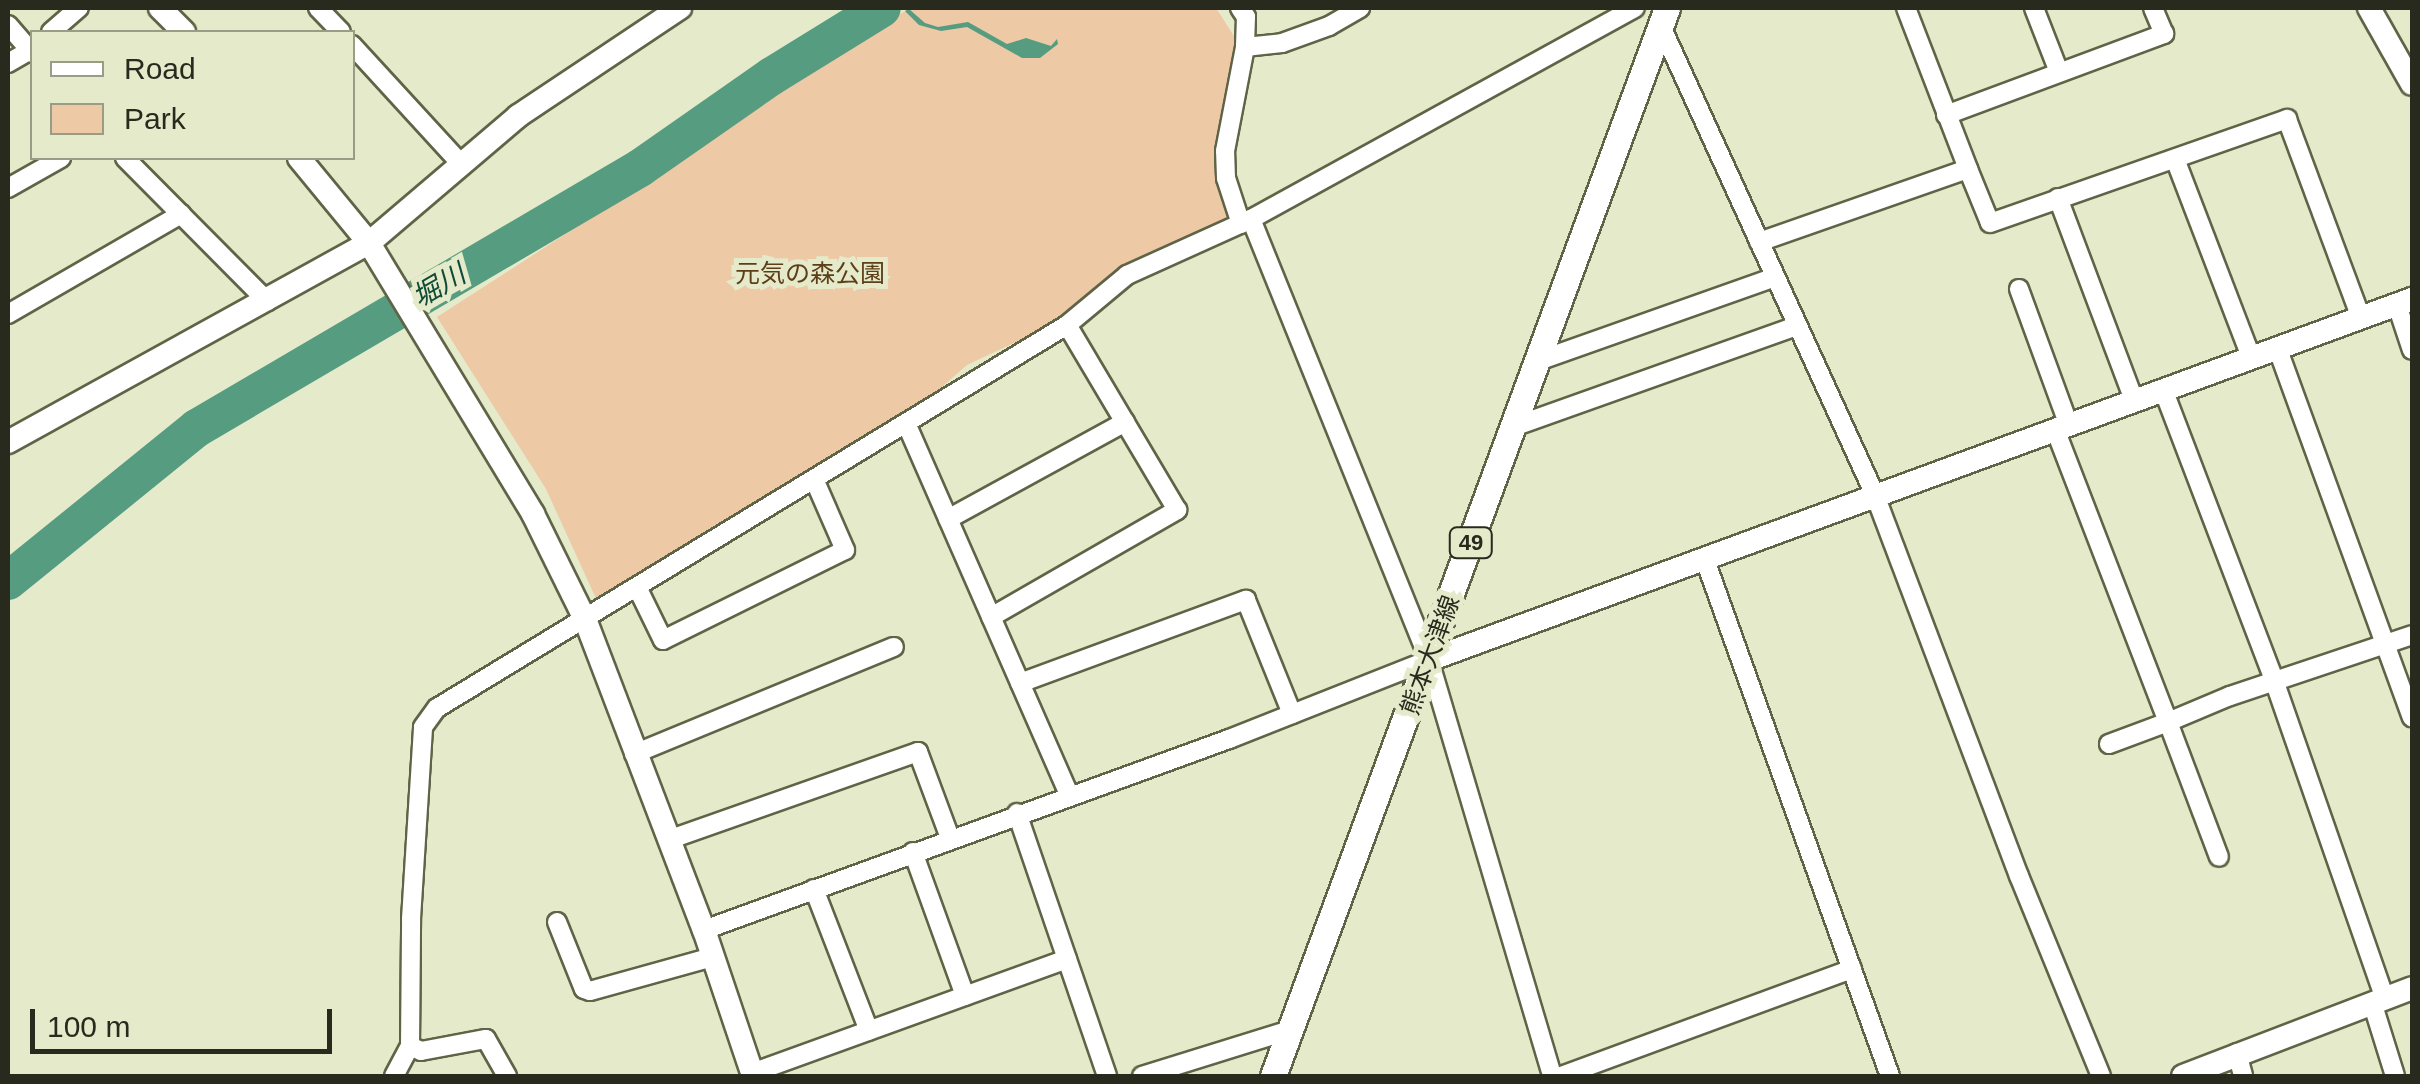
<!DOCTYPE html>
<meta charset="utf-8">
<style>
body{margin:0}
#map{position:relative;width:2420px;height:1084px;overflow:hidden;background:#e4eaca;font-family:Helvetica,"Noto Sans JP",sans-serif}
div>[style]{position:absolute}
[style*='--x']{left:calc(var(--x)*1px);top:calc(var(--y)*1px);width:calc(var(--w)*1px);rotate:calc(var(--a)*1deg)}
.green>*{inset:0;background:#edc9a5}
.water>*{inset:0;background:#569c80}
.river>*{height:38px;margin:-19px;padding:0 19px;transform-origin:19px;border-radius:19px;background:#569c80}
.roads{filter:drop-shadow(2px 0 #5f6447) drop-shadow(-2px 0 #5f6447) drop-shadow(0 2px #5f6447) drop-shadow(0 -2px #5f6447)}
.street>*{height:18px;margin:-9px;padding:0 9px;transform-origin:9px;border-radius:9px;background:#fff}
.secondary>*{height:22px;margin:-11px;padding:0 11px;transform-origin:11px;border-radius:11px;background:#fff}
.primary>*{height:25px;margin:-12.5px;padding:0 12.5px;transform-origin:12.5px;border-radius:12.5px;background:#fff}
span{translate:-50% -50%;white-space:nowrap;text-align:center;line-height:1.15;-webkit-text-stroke:10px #e4eaca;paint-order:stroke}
.shield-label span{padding:2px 8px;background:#e4eaca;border:2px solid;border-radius:8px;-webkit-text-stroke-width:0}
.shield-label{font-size:22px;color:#282a1e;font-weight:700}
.park-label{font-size:25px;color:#5e3e19}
.street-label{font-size:25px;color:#282a1e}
.water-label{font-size:28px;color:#114b37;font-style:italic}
.frame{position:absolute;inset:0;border:10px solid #282a1e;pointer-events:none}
.legend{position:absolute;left:30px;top:30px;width:325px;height:130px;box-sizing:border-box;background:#e4eaca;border:2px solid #999d85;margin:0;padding:12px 18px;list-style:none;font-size:30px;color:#282a1e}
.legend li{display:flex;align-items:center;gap:20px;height:50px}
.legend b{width:50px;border:2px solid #999d85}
.scale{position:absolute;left:30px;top:1009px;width:302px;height:45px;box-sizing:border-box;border:5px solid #282a1e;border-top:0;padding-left:12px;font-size:30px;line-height:35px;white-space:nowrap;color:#282a1e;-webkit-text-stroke:8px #e4eaca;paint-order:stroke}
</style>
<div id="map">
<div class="green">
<i style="clip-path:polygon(910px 8px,1216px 8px,1241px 47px,1222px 150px,1236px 220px,1122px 271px,1052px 325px,967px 365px,904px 420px,822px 460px,780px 495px,599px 605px,546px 489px,437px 317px,606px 208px,736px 113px)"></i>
</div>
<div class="water">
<i style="clip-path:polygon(909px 9px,925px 23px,938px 27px,968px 22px,1007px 44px,1026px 38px,1051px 46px,1057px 39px,1058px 44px,1040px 58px,1022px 58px,967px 27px,941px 31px,919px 25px,905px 11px)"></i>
</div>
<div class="river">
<i style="--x:8;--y:581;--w:243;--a:-39"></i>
<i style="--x:197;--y:428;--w:514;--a:-30.41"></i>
<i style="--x:640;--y:168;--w:161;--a:-34.9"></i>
<i style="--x:772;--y:76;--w:129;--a:-31.7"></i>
</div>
<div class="roads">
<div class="street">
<i style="--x:318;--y:8;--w:33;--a:46"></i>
<i style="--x:1240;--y:8;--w:11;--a:56"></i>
<i style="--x:1246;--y:17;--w:30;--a:92"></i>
<i style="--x:1906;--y:8;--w:173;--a:68.9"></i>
<i style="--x:2034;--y:8;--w:69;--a:68.7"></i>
<i style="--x:1660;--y:24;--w:518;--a:65.46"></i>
<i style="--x:1875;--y:495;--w:407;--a:69.3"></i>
<i style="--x:2019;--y:876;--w:216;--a:67.7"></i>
<i style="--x:8;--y:25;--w:37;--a:49"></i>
<i style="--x:51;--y:32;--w:37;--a:-41"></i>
<i style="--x:352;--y:45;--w:161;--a:47.5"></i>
<i style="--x:8;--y:63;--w:28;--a:-30"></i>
<i style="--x:1946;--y:115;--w:233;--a:-20.4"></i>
<i style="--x:2164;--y:34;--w:28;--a:-113"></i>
<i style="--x:125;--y:158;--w:202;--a:45.2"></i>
<i style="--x:2175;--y:159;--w:212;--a:69"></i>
<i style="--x:8;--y:188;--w:61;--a:-29.5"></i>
<i style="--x:2058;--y:198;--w:216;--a:69.4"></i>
<i style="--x:1251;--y:219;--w:476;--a:68"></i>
<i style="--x:1429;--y:660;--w:434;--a:73.5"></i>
<i style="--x:1241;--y:224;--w:48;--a:-108.1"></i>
<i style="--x:1226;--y:178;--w:27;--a:-92"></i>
<i style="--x:1225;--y:151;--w:106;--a:-79.1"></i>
<i style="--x:1245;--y:47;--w:37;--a:-6"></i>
<i style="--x:1282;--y:43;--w:50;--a:-19.9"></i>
<i style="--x:1329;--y:26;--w:36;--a:-30"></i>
<i style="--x:1759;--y:242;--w:221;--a:-19.3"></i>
<i style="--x:1968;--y:169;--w:58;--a:67.8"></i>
<i style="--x:1990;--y:223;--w:315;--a:-19.3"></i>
<i style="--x:2287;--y:119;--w:212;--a:69.6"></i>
<i style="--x:2019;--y:289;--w:143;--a:69.9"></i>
<i style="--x:2397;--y:305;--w:47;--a:71.6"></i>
<i style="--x:8;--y:314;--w:200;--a:-30"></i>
<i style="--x:2277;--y:347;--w:394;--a:70"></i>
<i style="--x:1538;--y:361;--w:251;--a:-19.5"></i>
<i style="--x:2163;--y:389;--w:315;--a:69.1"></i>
<i style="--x:2275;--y:683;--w:334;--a:70.8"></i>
<i style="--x:906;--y:423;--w:406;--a:66.3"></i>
<i style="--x:1513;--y:427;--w:301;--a:-19.6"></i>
<i style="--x:2055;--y:429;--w:314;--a:68.9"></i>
<i style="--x:2168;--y:722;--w:67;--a:-22.8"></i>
<i style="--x:2230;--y:696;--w:192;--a:-18.5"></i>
<i style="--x:948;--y:519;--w:202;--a:-28.7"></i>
<i style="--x:1704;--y:557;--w:551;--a:70.28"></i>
<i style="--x:637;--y:587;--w:59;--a:63.9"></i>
<i style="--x:663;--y:640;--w:203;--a:-26.3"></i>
<i style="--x:845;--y:550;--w:77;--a:-113.6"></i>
<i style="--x:991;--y:617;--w:215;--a:-29.9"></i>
<i style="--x:1177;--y:510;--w:215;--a:-120.7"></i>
<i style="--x:1020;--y:683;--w:241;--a:-20.2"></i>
<i style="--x:1246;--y:600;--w:123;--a:68"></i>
<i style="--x:2109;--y:744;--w:63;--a:-20.4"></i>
<i style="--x:2168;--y:722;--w:144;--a:69.3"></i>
<i style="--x:634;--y:754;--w:281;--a:-22.4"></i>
<i style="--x:1017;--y:813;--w:278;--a:71.1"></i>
<i style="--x:668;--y:840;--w:265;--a:-19.4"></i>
<i style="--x:918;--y:752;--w:92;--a:69.6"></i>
<i style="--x:913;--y:852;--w:153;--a:70.1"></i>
<i style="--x:814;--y:889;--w:152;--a:68.8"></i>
<i style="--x:557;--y:922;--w:72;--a:68.1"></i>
<i style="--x:584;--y:989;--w:6;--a:18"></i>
<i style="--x:590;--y:991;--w:128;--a:-15.5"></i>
<i style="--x:704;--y:930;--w:559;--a:-19.99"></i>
<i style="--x:1229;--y:739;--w:215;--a:-21.6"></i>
<i style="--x:2372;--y:1002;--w:77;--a:72.7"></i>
<i style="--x:410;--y:1046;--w:12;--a:24"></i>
<i style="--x:421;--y:1051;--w:66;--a:-10.5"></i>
<i style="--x:486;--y:1039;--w:43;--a:60.4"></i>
<i style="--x:2237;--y:1053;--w:24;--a:75"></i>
<i style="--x:752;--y:1073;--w:335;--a:-19.9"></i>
<i style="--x:394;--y:1076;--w:34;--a:-62"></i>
<i style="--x:410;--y:1046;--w:127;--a:-89.5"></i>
<i style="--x:411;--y:919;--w:192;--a:-86.4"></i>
<i style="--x:423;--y:727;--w:24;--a:-54"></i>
<i style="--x:437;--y:708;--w:737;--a:-31.3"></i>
<i style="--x:1067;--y:325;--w:78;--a:-39.8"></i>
<i style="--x:1127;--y:275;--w:136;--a:-24.3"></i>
<i style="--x:1251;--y:219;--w:438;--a:-28.8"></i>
<i style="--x:1142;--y:1076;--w:155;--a:-17.3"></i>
<i style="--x:1561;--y:1076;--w:310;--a:-20.2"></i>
</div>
<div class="secondary">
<i style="--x:160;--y:8;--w:34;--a:45"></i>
<i style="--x:2369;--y:8;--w:87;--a:60.5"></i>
<i style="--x:299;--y:158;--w:110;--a:50.5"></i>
<i style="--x:369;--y:243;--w:317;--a:58.8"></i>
<i style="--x:533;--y:514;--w:117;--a:63.7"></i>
<i style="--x:585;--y:619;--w:333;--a:69.1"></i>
<i style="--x:704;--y:930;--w:154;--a:71.4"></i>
<i style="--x:8;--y:442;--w:412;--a:-28.9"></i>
<i style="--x:369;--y:243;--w:196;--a:-40.4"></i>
<i style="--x:518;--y:116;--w:195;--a:-33.7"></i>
<i style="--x:1429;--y:660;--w:1047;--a:-20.17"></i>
<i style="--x:2183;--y:1076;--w:245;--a:-21"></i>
</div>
<div class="primary">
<i style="--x:1273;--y:1076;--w:1138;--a:-69.75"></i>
</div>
</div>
<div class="shield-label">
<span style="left:1471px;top:543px">49</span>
</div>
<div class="park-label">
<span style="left:810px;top:273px">元気の森公園</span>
</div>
<div class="street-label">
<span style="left:1430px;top:655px;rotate:-70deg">熊本大津線</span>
</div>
<div class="water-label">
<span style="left:439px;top:286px;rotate:-30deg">堀川</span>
</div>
<div class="frame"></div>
<ul class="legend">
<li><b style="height:12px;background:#fff"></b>Road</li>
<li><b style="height:28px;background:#edc9a5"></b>Park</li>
</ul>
<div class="scale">100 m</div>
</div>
